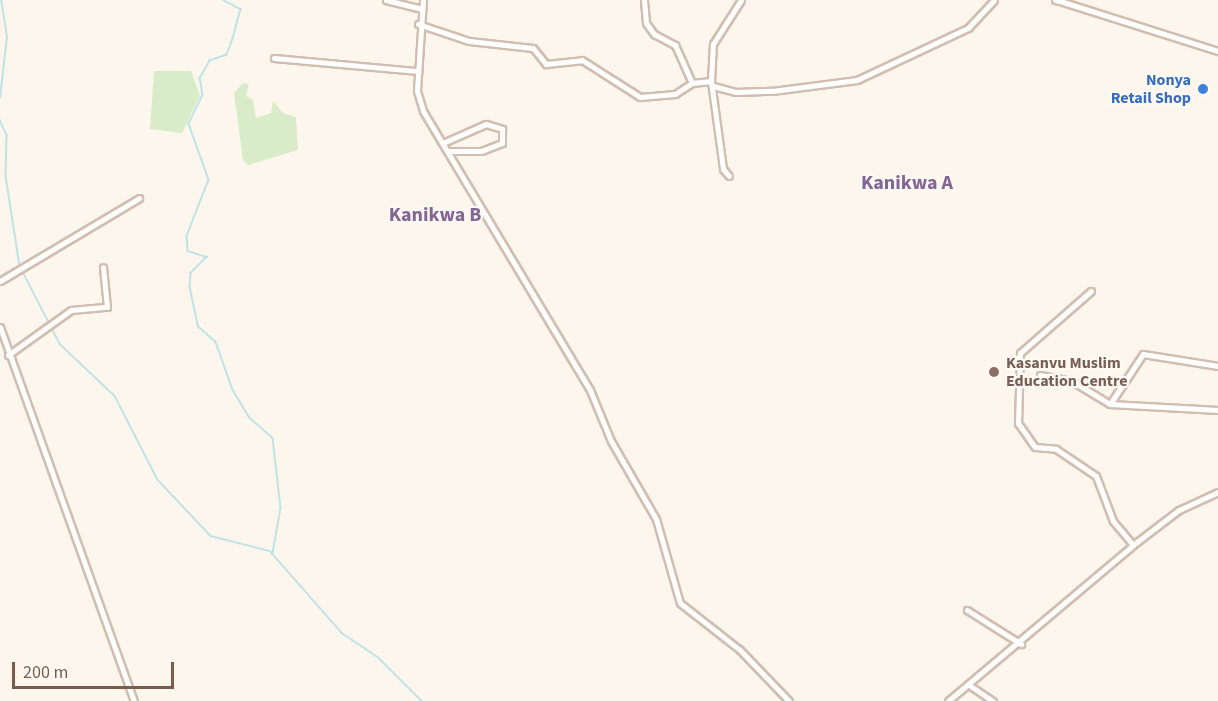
<!DOCTYPE html>
<style>
body{margin:0}
#map{position:relative;width:1218px;height:701px;overflow:hidden;background:#fdf6ec;font-family:"Source Sans 3",sans-serif}
div>[style]{position:absolute}
[style*='--x']{left:calc(var(--x)*1px);top:calc(var(--y)*1px);width:calc(var(--w)*1px);rotate:calc(var(--a)*1deg)}
.green>*{inset:0;background:#d8ecc9}
.stream>*{height:1.5px;margin:-0.75px;padding:0 0.75px;transform-origin:0.75px;border-radius:0.75px;background:#bfe3e8}
.roads{filter:drop-shadow(2px 0 #d1beb0) drop-shadow(-2px 0 #d1beb0) drop-shadow(0 2px #d1beb0) drop-shadow(0 -2px #d1beb0)}
.minor>*{height:5px;margin:-2.5px;padding:0 2.5px;transform-origin:2.5px;border-radius:2.5px;background:#fff}
.tertiary>*{height:6px;margin:-3px;padding:0 3px;transform-origin:3px;border-radius:3px;background:#fff}
.dots>*{width:16px;height:16px;translate:-50% -50%;box-sizing:border-box;border:3px solid #fffaf3;border-radius:50%}
span{translate:-50% -50%;white-space:nowrap;text-align:center;line-height:1.15;-webkit-text-stroke:4.5px #fffaf3;paint-order:stroke}
.shop-label{font-size:16px;color:#366cbe;font-weight:700}
.right{translate:-100% -50%;text-align:right}
.education-label{font-size:16px;color:#785e54;font-weight:700}
.left{translate:0 -50%;text-align:left}
.quarter-label{font-size:20px;color:#846695;font-weight:700}
.scale{position:absolute;left:12px;top:662px;width:162px;height:27px;box-sizing:border-box;border:3px solid #7a5c4d;border-top:0;padding-left:8px;font-size:18px;line-height:21px;white-space:nowrap;color:#7a5c4d;-webkit-text-stroke:4px #fffaf3;paint-order:stroke}
</style>
<div id="map">
<div class="green">
<i style="clip-path:polygon(154px 71px,191px 71px,200px 96px,182px 133px,150px 129px)"></i>
<i style="clip-path:polygon(243px 83px,249px 84px,246px 96px,253px 100px,256px 118px,271px 113px,273px 101px,283px 113px,296px 117px,298px 150px,248px 165px,243px 160px,234px 93px)"></i>
</div>
<div class="stream">
<i style="--x:223;--y:0;--w:20;--a:27"></i>
<i style="--x:241;--y:9;--w:31;--a:105"></i>
<i style="--x:233;--y:39;--w:17;--a:111"></i>
<i style="--x:227;--y:55;--w:18;--a:161"></i>
<i style="--x:210;--y:61;--w:20;--a:120"></i>
<i style="--x:200;--y:78;--w:17;--a:80"></i>
<i style="--x:203;--y:95;--w:32;--a:116"></i>
<i style="--x:189;--y:124;--w:59;--a:70.3"></i>
<i style="--x:209;--y:180;--w:60;--a:111.4"></i>
<i style="--x:187;--y:236;--w:15;--a:86"></i>
<i style="--x:188;--y:251;--w:20;--a:18"></i>
<i style="--x:207;--y:257;--w:23;--a:135"></i>
<i style="--x:191;--y:273;--w:14;--a:94"></i>
<i style="--x:190;--y:287;--w:40;--a:78"></i>
<i style="--x:198;--y:326;--w:24;--a:42"></i>
<i style="--x:216;--y:342;--w:51;--a:70.5"></i>
<i style="--x:233;--y:390;--w:33;--a:59"></i>
<i style="--x:250;--y:418;--w:30;--a:41"></i>
<i style="--x:273;--y:438;--w:70;--a:83.5"></i>
<i style="--x:281;--y:508;--w:47;--a:99.9"></i>
<i style="--x:0;--y:98;--w:61;--a:-83.5"></i>
<i style="--x:7;--y:37;--w:37;--a:-99"></i>
<i style="--x:0;--y:120;--w:17;--a:65"></i>
<i style="--x:7;--y:135;--w:41;--a:91.4"></i>
<i style="--x:6;--y:176;--w:91;--a:81.2"></i>
<i style="--x:22;--y:270;--w:83;--a:62.8"></i>
<i style="--x:60;--y:344;--w:76;--a:43.4"></i>
<i style="--x:115;--y:396;--w:94;--a:62.9"></i>
<i style="--x:158;--y:480;--w:77;--a:46.6"></i>
<i style="--x:211;--y:536;--w:61;--a:14.3"></i>
<i style="--x:270;--y:551;--w:109;--a:48.7"></i>
<i style="--x:342;--y:633;--w:45;--a:34"></i>
<i style="--x:379;--y:658;--w:61;--a:45"></i>
</div>
<div class="roads">
<div class="minor">
<i style="--x:386;--y:0;--w:37;--a:14"></i>
<i style="--x:423;--y:0;--w:91;--a:93.8"></i>
<i style="--x:417;--y:91;--w:21;--a:73"></i>
<i style="--x:423;--y:111;--w:325;--a:59.1"></i>
<i style="--x:590;--y:390;--w:55;--a:67.6"></i>
<i style="--x:611;--y:441;--w:90;--a:60"></i>
<i style="--x:656;--y:519;--w:87;--a:74.1"></i>
<i style="--x:680;--y:603;--w:76;--a:38.1"></i>
<i style="--x:740;--y:650;--w:71;--a:46.1"></i>
<i style="--x:644;--y:0;--w:23;--a:85"></i>
<i style="--x:646;--y:23;--w:14;--a:54"></i>
<i style="--x:654;--y:34;--w:24;--a:28"></i>
<i style="--x:675;--y:45;--w:42;--a:65.9"></i>
<i style="--x:692;--y:83;--w:19;--a:-6"></i>
<i style="--x:711;--y:81;--w:89;--a:82.2"></i>
<i style="--x:723;--y:169;--w:9;--a:49"></i>
<i style="--x:1060;--y:1;--w:166;--a:17.6"></i>
<i style="--x:418;--y:24;--w:54;--a:18.4"></i>
<i style="--x:469;--y:41;--w:64;--a:6.2"></i>
<i style="--x:533;--y:48;--w:21;--a:51"></i>
<i style="--x:546;--y:64;--w:36;--a:-6"></i>
<i style="--x:582;--y:60;--w:69;--a:32.5"></i>
<i style="--x:640;--y:97;--w:35;--a:-5"></i>
<i style="--x:675;--y:94;--w:20;--a:-33"></i>
<i style="--x:274;--y:58;--w:145;--a:5.2"></i>
<i style="--x:711;--y:81;--w:37;--a:-87"></i>
<i style="--x:713;--y:44;--w:52;--a:-57.5"></i>
<i style="--x:713;--y:86;--w:23;--a:15"></i>
<i style="--x:735;--y:92;--w:37;--a:-2"></i>
<i style="--x:772;--y:91;--w:86;--a:-7.4"></i>
<i style="--x:857;--y:80;--w:123;--a:-25.1"></i>
<i style="--x:968;--y:28;--w:38;--a:-47"></i>
<i style="--x:445;--y:142;--w:45;--a:-23.7"></i>
<i style="--x:486;--y:124;--w:17;--a:17"></i>
<i style="--x:502;--y:129;--w:14;--a:90"></i>
<i style="--x:502;--y:143;--w:22;--a:159"></i>
<i style="--x:481;--y:151;--w:32;--a:180"></i>
<i style="--x:0;--y:281;--w:162;--a:-30.8"></i>
<i style="--x:1091;--y:291;--w:94;--a:138.9"></i>
<i style="--x:1020;--y:353;--w:70;--a:91.6"></i>
<i style="--x:1018;--y:423;--w:29;--a:55"></i>
<i style="--x:1035;--y:447;--w:21;--a:5"></i>
<i style="--x:1056;--y:449;--w:48;--a:34"></i>
<i style="--x:1096;--y:476;--w:48;--a:69.3"></i>
<i style="--x:1113;--y:521;--w:31;--a:50"></i>
<i style="--x:0;--y:327;--w:397;--a:70.3"></i>
<i style="--x:8;--y:355;--w:77;--a:-35.5"></i>
<i style="--x:71;--y:310;--w:36;--a:-5"></i>
<i style="--x:107;--y:307;--w:40;--a:-95.7"></i>
<i style="--x:1040;--y:375;--w:33;--a:11"></i>
<i style="--x:1072;--y:381;--w:44;--a:31.2"></i>
<i style="--x:1110;--y:404;--w:108;--a:3.2"></i>
<i style="--x:1110;--y:404;--w:60;--a:-56.6"></i>
<i style="--x:1143;--y:354;--w:76;--a:9.1"></i>
<i style="--x:967;--y:610;--w:64;--a:32.2"></i>
<i style="--x:969;--y:685;--w:29;--a:34"></i>
<i style="--x:948;--y:701;--w:242;--a:-40.1"></i>
<i style="--x:1133;--y:545;--w:58;--a:-37.3"></i>
<i style="--x:1179;--y:510;--w:43;--a:-24.8"></i>
</div>
<div class="tertiary">
<i style="--x:1056;--y:0;--w:4;--a:14"></i>
</div>
</div>
<div class="dots">
<i style="left:1203px;top:89px;background:#3f7fe0"></i>
<i style="left:994px;top:372px;background:#8d6e63"></i>
</div>
<div class="shop-label">
<span class="right" style="left:1191px;top:89px">Nonya<br>Retail Shop</span>
</div>
<div class="education-label">
<span class="left" style="left:1006px;top:372px">Kasanvu Muslim<br>Education Centre</span>
</div>
<div class="quarter-label">
<span style="left:907px;top:183px">Kanikwa A</span>
<span style="left:435px;top:215px">Kanikwa B</span>
</div>
<div class="scale">200 m</div>
</div>
